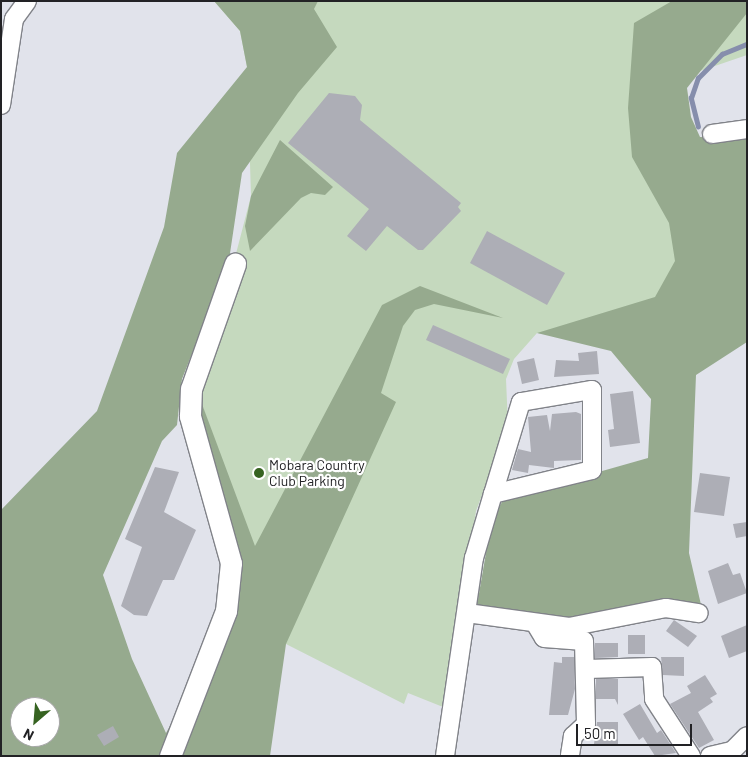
<!DOCTYPE html>
<style>
body{margin:0}
#map{position:relative;width:748px;height:757px;overflow:hidden;background:#e1e3eb;font-family:Barlow,sans-serif}
div>[style]{position:absolute}
[style*='--x']{left:calc(var(--x)*1px);top:calc(var(--y)*1px);width:calc(var(--w)*1px);rotate:calc(var(--a)*1deg)}
.green>*{inset:0;background:#c5d9be}
.forest>*{inset:0;background:#96aa8e}
.stream>*{height:4.5px;margin:-2.25px;padding:0 2.25px;transform-origin:2.25px;border-radius:2.25px;background:#868eac}
.building>*{inset:0;background:#adaeb6}
.roads{filter:drop-shadow(1px 0 #818389) drop-shadow(-1px 0 #818389) drop-shadow(0 1px #818389) drop-shadow(0 -1px #818389)}
.minor>*{height:18px;margin:-9px;padding:0 9px;transform-origin:9px;border-radius:9px;background:#fff}
.tertiary>*{height:21px;margin:-10.5px;padding:0 10.5px;transform-origin:10.5px;border-radius:10.5px;background:#fff}
.dots>*{width:14px;height:14px;translate:-50% -50%;box-sizing:border-box;border:2px solid #fff;border-radius:50%}
span{translate:-50% -50%;white-space:nowrap;text-align:center;line-height:1.15;-webkit-text-stroke:4.5px #fff;paint-order:stroke}
.poi-label{font-size:14px;color:#222225}
.left{translate:0 -50%;text-align:left}
.frame{position:absolute;inset:0;border:2px solid #222225;pointer-events:none}
.north{position:absolute;left:10px;top:697px;width:50px;height:50px;box-sizing:border-box;background:#fff;border:1px solid #a7a7a8;border-radius:50%;rotate:207deg;font-size:14px;font-weight:700;line-height:20px;text-align:center;color:#222225}
.north::after{content:'';display:block;margin:auto;width:18px;height:22px;background:#366321;clip-path:polygon(50% 0,100% 100%,50% 72%,0 100%)}
.scale{position:absolute;left:576px;top:724px;width:116px;height:22px;box-sizing:border-box;border:2px solid #222225;border-top:0;padding-left:6px;font-size:15px;line-height:18px;white-space:nowrap;color:#222225;-webkit-text-stroke:4px #fff;paint-order:stroke}
</style>
<div id="map">
<div class="green">
<i style="clip-path:polygon(214px 1px,747px 1px,747px 55px,671px 81px,704px 357px,537px 333px,514px 359px,506px 379px,508px 426px,476px 511px,448px 709px,408px 693px,404px 704px,286px 644px,199px 396px,251px 196px,247px 67px,240px 31px)"></i>
</div>
<div class="forest">
<i style="clip-path:polygon(evenodd,214px 1px,318px 1px,314px 9px,337px 47px,298px 93px,242px 173px,229px 260px,182px 379px,177px 425px,162px 441px,103px 575px,132px 659px,166px 733px,231px 619px,237px 549px,200px 427px,199px 396px,255px 546px,382px 305px,420px 286px,503px 318px,434px 304px,415px 310px,403px 326px,381px 393px,396px 402px,286px 644px,270px 756px,1px 756px,1px 510px,97px 411px,164px 227px,177px 153px,247px 67px,240px 31px,214px 1px,20px 707px,50px 707px,50px 737px,20px 737px,20px 707px)"></i>
<i style="clip-path:polygon(672px 1px,747px 1px,747px 13px,687px 88px,691px 117px,700px 137px,747px 138px,747px 342px,696px 375px,689px 553px,702px 609px,587px 619px,529px 618px,477px 605px,492px 518px,504px 499px,648px 458px,651px 399px,611px 351px,537px 333px,655px 297px,675px 261px,669px 223px,632px 157px,628px 108px,634px 23px)"></i>
<i style="clip-path:polygon(280px 140px,333px 187px,325px 195px,311px 193px,301px 198px,250px 251px,245px 226px,251px 196px)"></i>
</div>
<div class="stream">
<i style="--x:698;--y:127;--w:30;--a:-104"></i>
<i style="--x:691;--y:98;--w:21;--a:-71"></i>
<i style="--x:698;--y:78;--w:34;--a:-45"></i>
<i style="--x:722;--y:54;--w:27;--a:-22"></i>
</div>
<div class="building">
<i style="clip-path:polygon(329px 93px,355px 96px,362px 105px,360px 120px,461px 203px,458px 207px,461px 211px,423px 250px,418px 250px,387px 226px,366px 251px,347px 236px,369px 209px,288px 143px)"></i>
<i style="clip-path:polygon(487px 231px,565px 273px,547px 305px,470px 263px)"></i>
<i style="clip-path:polygon(433px 325px,510px 359px,503px 374px,426px 340px)"></i>
<i style="clip-path:polygon(597px 351px,599px 374px,554px 377px,556px 360px,579px 361px,578px 353px)"></i>
<i style="clip-path:polygon(534px 358px,539px 380px,522px 384px,517px 362px)"></i>
<i style="clip-path:polygon(633px 391px,640px 443px,610px 447px,608px 430px,614px 429px,610px 394px)"></i>
<i style="clip-path:polygon(576px 412px,581px 414px,581px 460px,554px 461px,554px 468px,529px 465px,528px 473px,512px 470px,518px 449px,531px 452px,528px 417px,547px 415px,550px 431px,552px 414px)"></i>
<i style="clip-path:polygon(155px 467px,179px 472px,164px 512px,196px 530px,174px 580px,163px 580px,147px 616px,134px 615px,121px 606px,142px 547px,125px 539px)"></i>
<i style="clip-path:polygon(700px 473px,730px 477px,724px 516px,694px 512px)"></i>
<i style="clip-path:polygon(747px 522px,747px 536px,736px 538px,733px 524px)"></i>
<i style="clip-path:polygon(728px 563px,733px 575px,740px 573px,747px 593px,718px 604px,708px 571px)"></i>
<i style="clip-path:polygon(674px 620px,697px 636px,688px 647px,666px 631px)"></i>
<i style="clip-path:polygon(747px 625px,747px 651px,729px 658px,721px 636px)"></i>
<i style="clip-path:polygon(628px 635px,645px 635px,645px 654px,628px 654px)"></i>
<i style="clip-path:polygon(595px 643px,618px 643px,618px 657px,595px 658px)"></i>
<i style="clip-path:polygon(562px 657px,574px 657px,575px 689px,568px 715px,549px 715px,554px 662px,562px 663px)"></i>
<i style="clip-path:polygon(661px 657px,684px 657px,684px 676px,663px 675px)"></i>
<i style="clip-path:polygon(705px 675px,717px 694px,710px 698px,713px 702px,698px 712px,714px 740px,699px 748px,670px 704px,691px 693px,687px 686px)"></i>
<i style="clip-path:polygon(596px 679px,618px 679px,618px 705px,615px 699px,596px 699px)"></i>
<i style="clip-path:polygon(640px 704px,657px 733px,661px 730px,676px 753px,655px 756px,643px 737px,639px 740px,623px 714px)"></i>
<i style="clip-path:polygon(597px 722px,618px 722px,618px 744px,594px 744px)"></i>
<i style="clip-path:polygon(113px 726px,119px 737px,104px 746px,97px 735px)"></i>
</div>
<div class="roads">
<div class="minor">
<i style="--x:1;--y:105;--w:87;--a:-81.4"></i>
<i style="--x:14;--y:19;--w:22;--a:-54"></i>
<i style="--x:712;--y:134;--w:35;--a:-8"></i>
<i style="--x:467;--y:613;--w:103;--a:7.8"></i>
<i style="--x:569;--y:627;--w:99;--a:-11.1"></i>
<i style="--x:666;--y:608;--w:33;--a:9"></i>
<i style="--x:535;--y:623;--w:17;--a:59"></i>
<i style="--x:544;--y:638;--w:40;--a:4.3"></i>
<i style="--x:584;--y:641;--w:83;--a:88.6"></i>
<i style="--x:586;--y:724;--w:18;--a:137"></i>
<i style="--x:573;--y:736;--w:20;--a:99"></i>
<i style="--x:587;--y:669;--w:65;--a:-1.8"></i>
<i style="--x:652;--y:667;--w:32;--a:86"></i>
<i style="--x:654;--y:699;--w:68;--a:57"></i>
<i style="--x:445;--y:756;--w:200;--a:-81.7"></i>
<i style="--x:474;--y:558;--w:67;--a:-73.5"></i>
<i style="--x:493;--y:494;--w:96;--a:-73.1"></i>
<i style="--x:521;--y:402;--w:72;--a:-9.6"></i>
<i style="--x:592;--y:390;--w:80;--a:90"></i>
<i style="--x:592;--y:470;--w:102;--a:166.4"></i>
<i style="--x:710;--y:756;--w:23;--a:-13"></i>
<i style="--x:732;--y:751;--w:21;--a:-45"></i>
</div>
<div class="tertiary">
<i style="--x:170;--y:756;--w:155;--a:-68.9"></i>
<i style="--x:226;--y:611;--w:48;--a:-84.1"></i>
<i style="--x:231;--y:563;--w:153;--a:-105.6"></i>
<i style="--x:190;--y:416;--w:27;--a:-88"></i>
<i style="--x:191;--y:389;--w:133;--a:-70.6"></i>
</div>
</div>
<div class="dots">
<i style="left:259px;top:473px;background:#366321"></i>
</div>
<div class="poi-label">
<span class="left" style="left:269px;top:473px">Mobara Country<br>Club Parking</span>
</div>
<div class="frame"></div>
<div class="north">N</div>
<div class="scale">50 m</div>
</div>
